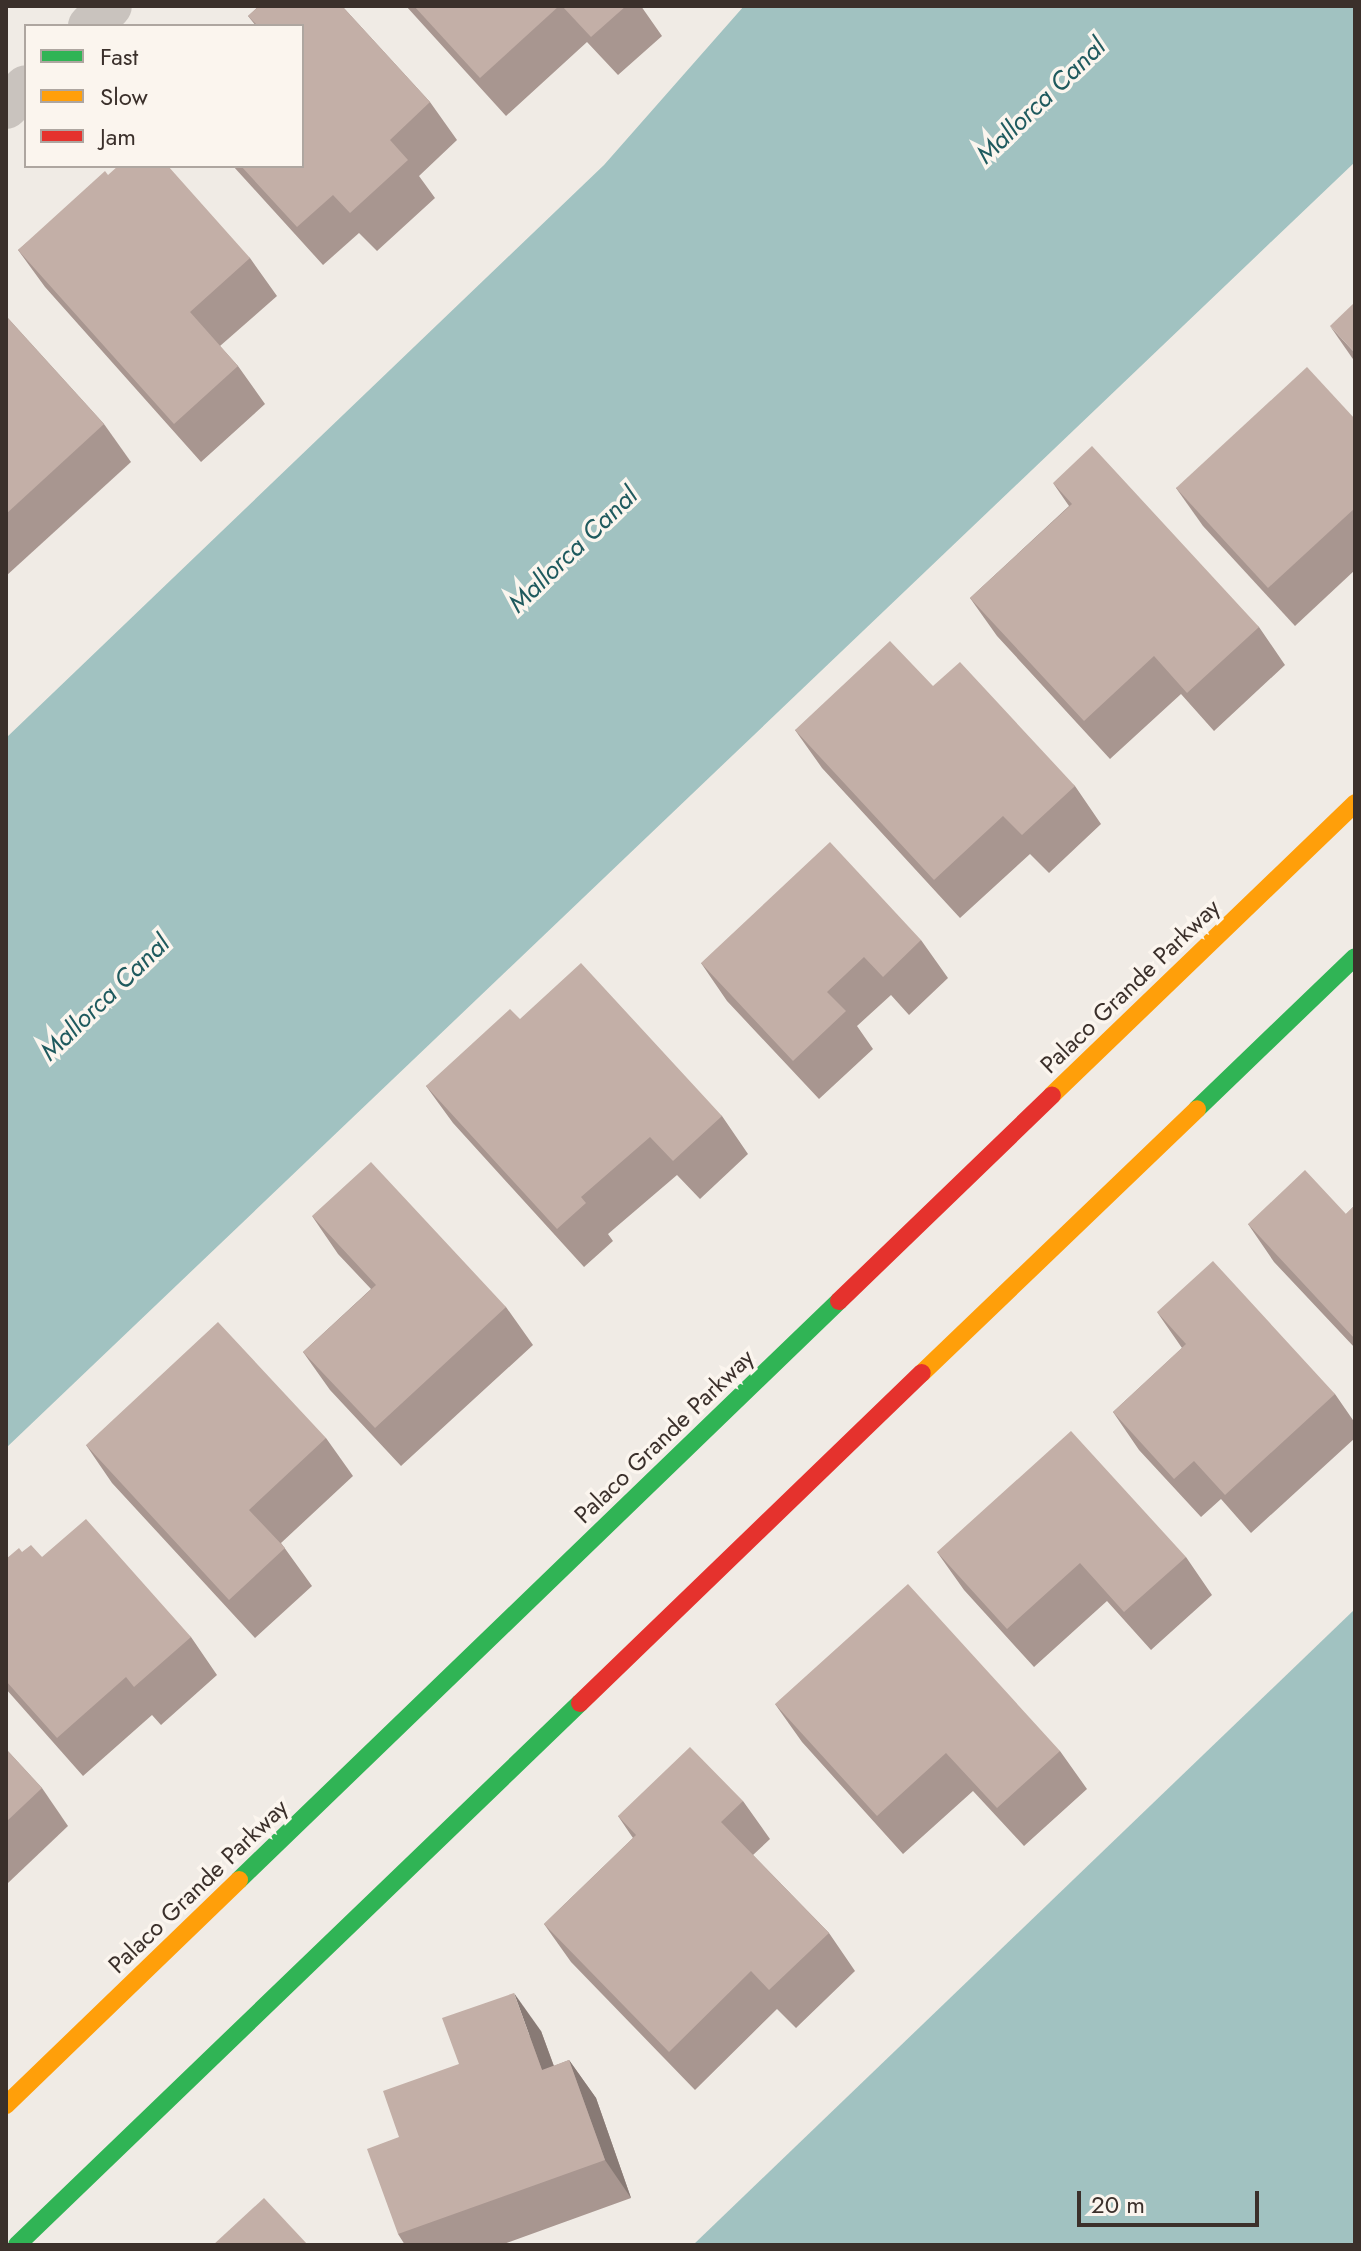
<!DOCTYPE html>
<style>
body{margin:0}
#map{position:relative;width:1361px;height:2251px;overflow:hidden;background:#f0ebe5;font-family:Jost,sans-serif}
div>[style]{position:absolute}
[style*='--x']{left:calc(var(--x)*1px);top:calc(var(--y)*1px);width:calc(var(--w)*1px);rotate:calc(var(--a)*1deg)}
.water>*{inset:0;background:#a1c2c1}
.street>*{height:44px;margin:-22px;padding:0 22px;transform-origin:22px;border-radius:22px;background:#c9c3be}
.fast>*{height:18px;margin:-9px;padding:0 9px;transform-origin:9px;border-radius:9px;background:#30b455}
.slow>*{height:18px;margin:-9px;padding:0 9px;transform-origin:9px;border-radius:9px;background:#ff9f0a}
.jam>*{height:18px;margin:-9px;padding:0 9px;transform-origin:9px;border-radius:9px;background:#e5322d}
.wall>*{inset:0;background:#a89690}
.shaded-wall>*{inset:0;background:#887a75}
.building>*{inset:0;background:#c3afa7}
span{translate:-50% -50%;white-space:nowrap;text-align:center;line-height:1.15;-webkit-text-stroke:7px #fbf5ee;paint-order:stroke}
.street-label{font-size:24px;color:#3b302b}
.water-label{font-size:26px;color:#1f5a5e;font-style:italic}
.frame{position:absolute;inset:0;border:8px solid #3b302b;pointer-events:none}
.legend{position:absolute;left:24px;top:24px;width:280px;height:144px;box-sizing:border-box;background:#fbf5ee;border:2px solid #aea6a0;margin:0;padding:10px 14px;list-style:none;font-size:24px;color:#3b302b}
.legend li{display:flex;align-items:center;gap:16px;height:40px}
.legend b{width:40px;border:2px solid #aea6a0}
.scale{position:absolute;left:1077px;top:2191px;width:182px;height:36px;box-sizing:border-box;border:4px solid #3b302b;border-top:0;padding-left:10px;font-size:24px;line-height:28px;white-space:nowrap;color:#3b302b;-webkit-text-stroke:6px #fbf5ee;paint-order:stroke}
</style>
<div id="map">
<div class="water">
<i style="clip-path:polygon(744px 6px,1355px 6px,1355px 162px,6px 1448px,6px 738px,604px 165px)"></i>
<i style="clip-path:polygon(1355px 1609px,1355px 2245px,693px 2245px)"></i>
</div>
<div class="street">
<i style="--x:90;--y:26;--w:28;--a:-45"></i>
<i style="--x:6;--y:107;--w:28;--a:-45"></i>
</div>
<div class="fast">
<i style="--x:1197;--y:1109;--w:219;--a:-43.9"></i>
<i style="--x:239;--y:1880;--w:834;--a:-43.98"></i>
<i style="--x:17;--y:2245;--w:781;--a:-43.91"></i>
</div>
<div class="slow">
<i style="--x:1052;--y:1095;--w:421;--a:-43.9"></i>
<i style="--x:922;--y:1373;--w:381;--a:-43.8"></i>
<i style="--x:6;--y:2105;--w:324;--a:-44"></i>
</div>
<div class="jam">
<i style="--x:839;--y:1301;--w:296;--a:-44"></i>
<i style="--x:580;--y:1703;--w:475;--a:-44"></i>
</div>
<div class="wall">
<i style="clip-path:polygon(259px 6px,342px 6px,430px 102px,457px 140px,419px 176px,435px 198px,377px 251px,359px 233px,323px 265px,233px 166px,302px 166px,302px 26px,256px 26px,248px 16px)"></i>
<i style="clip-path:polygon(406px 6px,641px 6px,662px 36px,618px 75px,587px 42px,506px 116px)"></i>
<i style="clip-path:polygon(108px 175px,250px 258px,277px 296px,220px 346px,238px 366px,265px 404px,201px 462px,45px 287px,18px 250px)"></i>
<i style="clip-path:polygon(6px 316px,104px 424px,131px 462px,6px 576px)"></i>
<i style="clip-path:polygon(1330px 326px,1355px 353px,1355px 362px)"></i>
<i style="clip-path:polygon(1355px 419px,1355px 570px,1295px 626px,1203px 526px,1176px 488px)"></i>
<i style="clip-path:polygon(1053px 483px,1259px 627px,1285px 665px,1214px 731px,1181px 694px,1110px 759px,997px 636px,970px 598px,1069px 506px)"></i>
<i style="clip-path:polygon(933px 686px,1075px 786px,1101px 824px,1049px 873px,1030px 854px,960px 918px,822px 768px,795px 730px)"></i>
<i style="clip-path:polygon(921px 940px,948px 978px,909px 1015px,891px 995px,857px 1026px,873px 1049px,819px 1099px,727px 1001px,701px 963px)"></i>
<i style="clip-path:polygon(520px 1019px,722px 1116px,748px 1154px,700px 1199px,677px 1175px,608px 1234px,613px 1241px,584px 1267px,453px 1123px,426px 1086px)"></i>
<i style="clip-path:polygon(1355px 1205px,1355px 1348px,1274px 1262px,1248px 1224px,1346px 1214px)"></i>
<i style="clip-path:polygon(312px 1216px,506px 1307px,533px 1345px,401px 1466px,330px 1390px,303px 1352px,371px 1289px,338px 1254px)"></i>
<i style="clip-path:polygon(1157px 1312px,1335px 1394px,1355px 1423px,1355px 1438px,1251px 1533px,1221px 1499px,1201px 1517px,1139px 1450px,1113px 1412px,1182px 1348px)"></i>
<i style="clip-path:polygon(326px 1438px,353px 1476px,281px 1543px,312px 1586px,255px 1638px,112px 1483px,86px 1445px)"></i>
<i style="clip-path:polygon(22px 1552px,42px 1557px,191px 1637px,217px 1675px,161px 1725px,152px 1715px,83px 1776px,6px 1689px,6px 1559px)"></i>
<i style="clip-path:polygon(937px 1552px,1186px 1557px,1212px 1595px,1151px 1650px,1107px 1601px,1034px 1667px,964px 1590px)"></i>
<i style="clip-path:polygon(775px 1704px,1060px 1751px,1087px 1789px,1024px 1846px,973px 1791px,903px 1854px,802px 1742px)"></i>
<i style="clip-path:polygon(6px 1749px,42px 1788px,68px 1826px,8px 1883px,6px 1881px)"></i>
<i style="clip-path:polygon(743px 1801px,770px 1839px,753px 1855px,829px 1933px,855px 1971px,796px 2028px,777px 2009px,695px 2090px,571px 1962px,544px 1924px,633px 1838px,618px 1816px)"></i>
<i style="clip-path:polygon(541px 2031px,554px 2066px,569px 2060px,596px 2098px,631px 2198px,501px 2245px,405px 2245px,398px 2234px,459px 2064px)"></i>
</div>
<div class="shaded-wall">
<i style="clip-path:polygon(514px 1993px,541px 2031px,569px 2108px,542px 2070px)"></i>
<i style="clip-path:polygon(569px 2060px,596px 2098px,631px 2198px,605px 2160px)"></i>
</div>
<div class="building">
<i style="clip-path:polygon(259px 6px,342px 6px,430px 102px,390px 140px,408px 160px,350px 213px,333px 195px,297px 227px,241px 166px,302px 166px,302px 26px,258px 26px,248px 16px)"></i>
<i style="clip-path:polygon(414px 6px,559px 6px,480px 78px)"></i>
<i style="clip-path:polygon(562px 6px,626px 6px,591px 37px)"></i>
<i style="clip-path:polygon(118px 166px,168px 166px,250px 258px,190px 312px,238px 366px,174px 424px,18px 250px,105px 171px,108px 175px)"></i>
<i style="clip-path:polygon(1355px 302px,1355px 353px,1330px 326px)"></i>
<i style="clip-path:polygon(6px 316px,104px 424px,6px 514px)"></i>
<i style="clip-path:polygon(1307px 367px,1355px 419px,1355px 508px,1268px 588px,1176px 488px)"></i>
<i style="clip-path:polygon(1092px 446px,1259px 627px,1187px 693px,1154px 656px,1084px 721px,970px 598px,1072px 504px,1053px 483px)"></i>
<i style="clip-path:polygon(890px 641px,933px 686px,960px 662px,1075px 786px,1022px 835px,1003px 816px,934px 880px,795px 730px)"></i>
<i style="clip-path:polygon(830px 842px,921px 940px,883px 977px,864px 957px,827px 992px,846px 1011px,793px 1061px,701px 963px)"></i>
<i style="clip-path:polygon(581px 963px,722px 1116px,673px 1161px,650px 1137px,581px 1197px,586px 1203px,557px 1229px,426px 1086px,510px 1009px,520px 1019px)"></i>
<i style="clip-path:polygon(371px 1162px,506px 1307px,375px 1428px,303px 1352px,376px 1285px,312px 1216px)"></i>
<i style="clip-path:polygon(1305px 1170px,1346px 1214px,1355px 1205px,1355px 1339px,1248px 1224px)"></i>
<i style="clip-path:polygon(1213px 1261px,1335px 1394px,1225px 1495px,1194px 1461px,1174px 1479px,1113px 1412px,1186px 1344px,1157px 1312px)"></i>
<i style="clip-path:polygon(218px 1322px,326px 1438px,249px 1510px,285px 1548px,229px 1600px,86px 1445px)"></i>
<i style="clip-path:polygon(1071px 1431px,1186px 1557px,1124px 1612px,1080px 1563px,1007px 1629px,937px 1552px)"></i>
<i style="clip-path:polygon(86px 1519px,191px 1637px,134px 1687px,126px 1677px,57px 1738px,6px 1681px,6px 1559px,19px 1548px,22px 1552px,31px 1545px,42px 1557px)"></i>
<i style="clip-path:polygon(908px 1584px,1060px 1751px,997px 1808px,946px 1753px,877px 1816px,775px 1704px)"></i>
<i style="clip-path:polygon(690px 1747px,743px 1801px,721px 1822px,829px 1933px,769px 1990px,751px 1971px,669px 2052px,544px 1924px,636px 1835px,618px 1816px)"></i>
<i style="clip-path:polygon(6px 1749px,42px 1788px,6px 1822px)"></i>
<i style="clip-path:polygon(514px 1993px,542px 2070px,569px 2060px,605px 2160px,398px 2234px,367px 2149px,399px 2137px,383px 2091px,459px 2064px,442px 2018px)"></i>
<i style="clip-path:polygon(264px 2198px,308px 2245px,213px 2245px)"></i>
</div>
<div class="street-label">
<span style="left:1130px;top:986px;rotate:-44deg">Palaco Grande Parkway</span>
<span style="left:664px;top:1436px;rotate:-44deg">Palaco Grande Parkway</span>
<span style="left:198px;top:1886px;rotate:-44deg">Palaco Grande Parkway</span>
</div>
<div class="water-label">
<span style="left:1041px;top:101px;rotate:-44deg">Mallorca Canal</span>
<span style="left:573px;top:550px;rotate:-44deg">Mallorca Canal</span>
<span style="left:105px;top:998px;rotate:-44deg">Mallorca Canal</span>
</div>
<div class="frame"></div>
<ul class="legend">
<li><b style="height:10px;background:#30b455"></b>Fast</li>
<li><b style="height:10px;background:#ff9f0a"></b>Slow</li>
<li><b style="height:10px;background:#e5322d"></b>Jam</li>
</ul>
<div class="scale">20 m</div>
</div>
